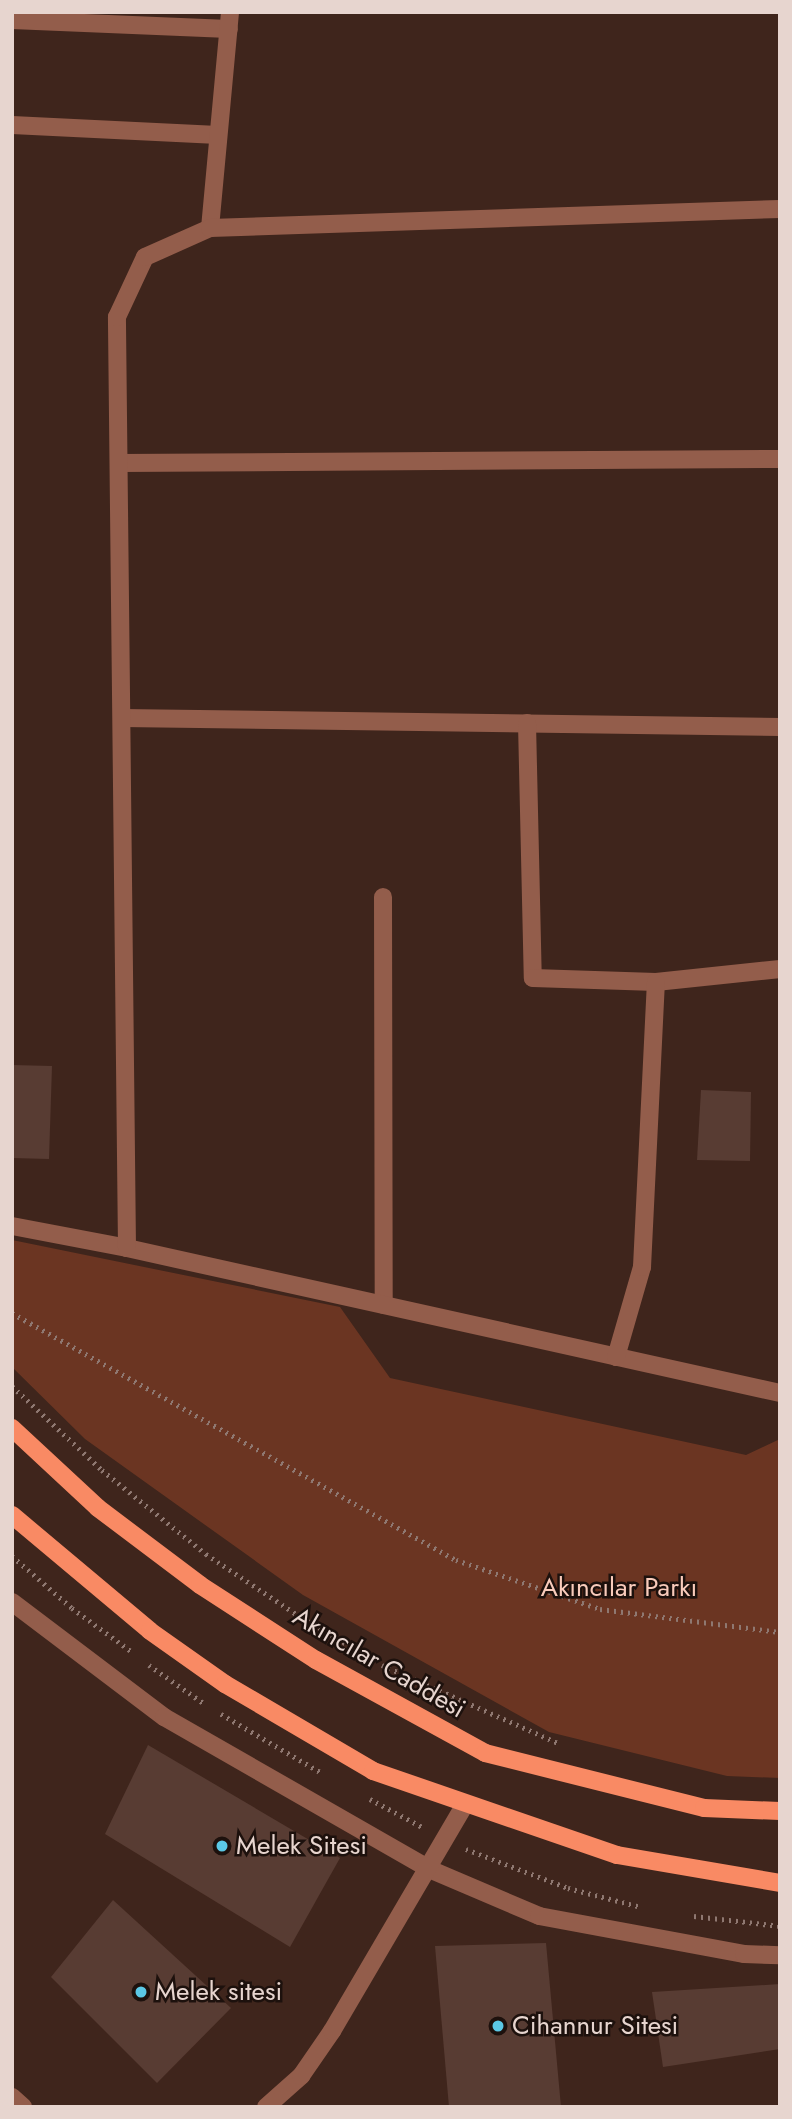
<!DOCTYPE html>
<meta charset="utf-8">
<style>
body{margin:0}
#map{position:relative;width:792px;height:2119px;overflow:hidden;background:#3f251c;font-family:Jost,sans-serif}
div>[style]{position:absolute}
[style*='--x']{left:calc(var(--x)*1px);top:calc(var(--y)*1px);width:calc(var(--w)*1px);rotate:calc(var(--a)*1deg)}
.green>*{inset:0;background:#6b3522}
.building>*{inset:0;background:#583c33}
.path>*{height:4.5px;margin-top:-2.25px;transform-origin:0;background:repeating-linear-gradient(90deg,#8f7871 0 2px,transparent 0 7px)}
.minor>*{height:18px;margin:-9px;padding:0 9px;transform-origin:9px;border-radius:9px;background:#935d4b}
.major>*{height:18px;margin:-9px;padding:0 9px;transform-origin:9px;border-radius:9px;background:#f98a64}
.dots>*{width:19px;height:19px;translate:-50% -50%;box-sizing:border-box;border:4px solid #1d110d;border-radius:50%}
span{translate:-50% -50%;white-space:nowrap;text-align:center;line-height:1.15;-webkit-text-stroke:5px #1d110d;paint-order:stroke}
.park-label{font-size:26px;color:#f9cbbb}
.street-label{font-size:26px;color:#e7d5cf}
.poi-label{font-size:26px;color:#e7d5cf}
.left{translate:0 -50%;text-align:left}
.frame{position:absolute;inset:0;border:14px solid #e7d5cf;pointer-events:none}
</style>
<div id="map">
<div class="green">
<i style="clip-path:polygon(12px 1240px,340px 1307px,390px 1378px,746px 1455px,780px 1439px,780px 1778px,727px 1776px,549px 1732px,303px 1595px,85px 1439px,12px 1367px)"></i>
</div>
<div class="building">
<i style="clip-path:polygon(12px 1065px,52px 1066px,49px 1159px,12px 1158px)"></i>
<i style="clip-path:polygon(701px 1090px,751px 1092px,750px 1161px,697px 1160px)"></i>
<i style="clip-path:polygon(148px 1745px,340px 1858px,290px 1947px,105px 1834px)"></i>
<i style="clip-path:polygon(113px 1900px,231px 2008px,157px 2083px,51px 1977px)"></i>
<i style="clip-path:polygon(546px 1943px,561px 2107px,449px 2107px,435px 1946px)"></i>
<i style="clip-path:polygon(780px 1984px,780px 2049px,663px 2067px,652px 1992px)"></i>
</div>
<div class="path">
<i style="--x:12;--y:1313;--w:508;--a:29.09"></i>
<i style="--x:456;--y:1560;--w:152;--a:18.8"></i>
<i style="--x:600;--y:1609;--w:181;--a:7.3"></i>
<i style="--x:12;--y:1386;--w:123;--a:43"></i>
<i style="--x:102;--y:1470;--w:134;--a:38.9"></i>
<i style="--x:206;--y:1554;--w:114;--a:33.6"></i>
<i style="--x:301;--y:1617;--w:82;--a:30.6"></i>
<i style="--x:12;--y:1556;--w:79;--a:40.9"></i>
<i style="--x:72;--y:1608;--w:73;--a:36.1"></i>
<i style="--x:149;--y:1665;--w:68;--a:34.9"></i>
<i style="--x:382;--y:1665;--w:195;--a:23.9"></i>
<i style="--x:221;--y:1714;--w:117;--a:30.3"></i>
<i style="--x:370;--y:1799;--w:61;--a:28.2"></i>
<i style="--x:466;--y:1849;--w:109;--a:20.9"></i>
<i style="--x:568;--y:1888;--w:75;--a:14.6"></i>
<i style="--x:694;--y:1916;--w:87;--a:6.6"></i>
</div>
<div class="minor">
<i style="--x:12;--y:20;--w:217;--a:2.4"></i>
<i style="--x:12;--y:125;--w:206;--a:2.8"></i>
<i style="--x:210;--y:228;--w:217;--a:-84.7"></i>
<i style="--x:119;--y:463;--w:661;--a:-0.35"></i>
<i style="--x:122;--y:718;--w:658;--a:0.78"></i>
<i style="--x:527;--y:723;--w:255;--a:88.7"></i>
<i style="--x:533;--y:978;--w:123;--a:1.9"></i>
<i style="--x:656;--y:982;--w:125;--a:-6"></i>
<i style="--x:383;--y:897;--w:408;--a:89.9"></i>
<i style="--x:12;--y:1226;--w:117;--a:10.8"></i>
<i style="--x:127;--y:1248;--w:669;--a:12.52"></i>
<i style="--x:127;--y:1248;--w:931;--a:-90.62"></i>
<i style="--x:117;--y:317;--w:66;--a:-65"></i>
<i style="--x:145;--y:257;--w:71;--a:-24"></i>
<i style="--x:210;--y:228;--w:570;--a:-1.91"></i>
<i style="--x:616;--y:1357;--w:94;--a:-73.9"></i>
<i style="--x:642;--y:1267;--w:285;--a:-87.2"></i>
<i style="--x:12;--y:1602;--w:191;--a:37.1"></i>
<i style="--x:164;--y:1717;--w:305;--a:29.8"></i>
<i style="--x:429;--y:1869;--w:120;--a:23.1"></i>
<i style="--x:539;--y:1916;--w:208;--a:10.5"></i>
<i style="--x:744;--y:1954;--w:36;--a:2"></i>
<i style="--x:12;--y:2097;--w:15;--a:42"></i>
<i style="--x:266;--y:2107;--w:47;--a:-41.5"></i>
<i style="--x:301;--y:2076;--w:55;--a:-55.4"></i>
<i style="--x:332;--y:2031;--w:263;--a:-59.6"></i>
</div>
<div class="major">
<i style="--x:12;--y:1428;--w:117;--a:42.9"></i>
<i style="--x:98;--y:1508;--w:128;--a:37"></i>
<i style="--x:200;--y:1585;--w:138;--a:32.9"></i>
<i style="--x:316;--y:1660;--w:193;--a:28.8"></i>
<i style="--x:485;--y:1753;--w:226;--a:14.1"></i>
<i style="--x:704;--y:1808;--w:76;--a:2.3"></i>
<i style="--x:12;--y:1515;--w:180;--a:40"></i>
<i style="--x:150;--y:1631;--w:92;--a:35.2"></i>
<i style="--x:225;--y:1684;--w:172;--a:30.4"></i>
<i style="--x:373;--y:1771;--w:258;--a:19"></i>
<i style="--x:617;--y:1855;--w:165;--a:9.7"></i>
</div>
<div class="dots">
<i style="left:222px;top:1846px;background:#5bc8e6"></i>
<i style="left:141px;top:1992px;background:#5bc8e6"></i>
<i style="left:498px;top:2026px;background:#5bc8e6"></i>
</div>
<div class="park-label">
<span style="left:619px;top:1588px">Akıncılar Parkı</span>
</div>
<div class="street-label">
<span style="left:379px;top:1663px;rotate:30deg">Akıncılar Caddesi</span>
</div>
<div class="poi-label">
<span class="left" style="left:236px;top:1846px">Melek Sitesi</span>
<span class="left" style="left:155px;top:1992px">Melek sitesi</span>
<span class="left" style="left:512px;top:2026px">Cihannur Sitesi</span>
</div>
<div class="frame"></div>
</div>
